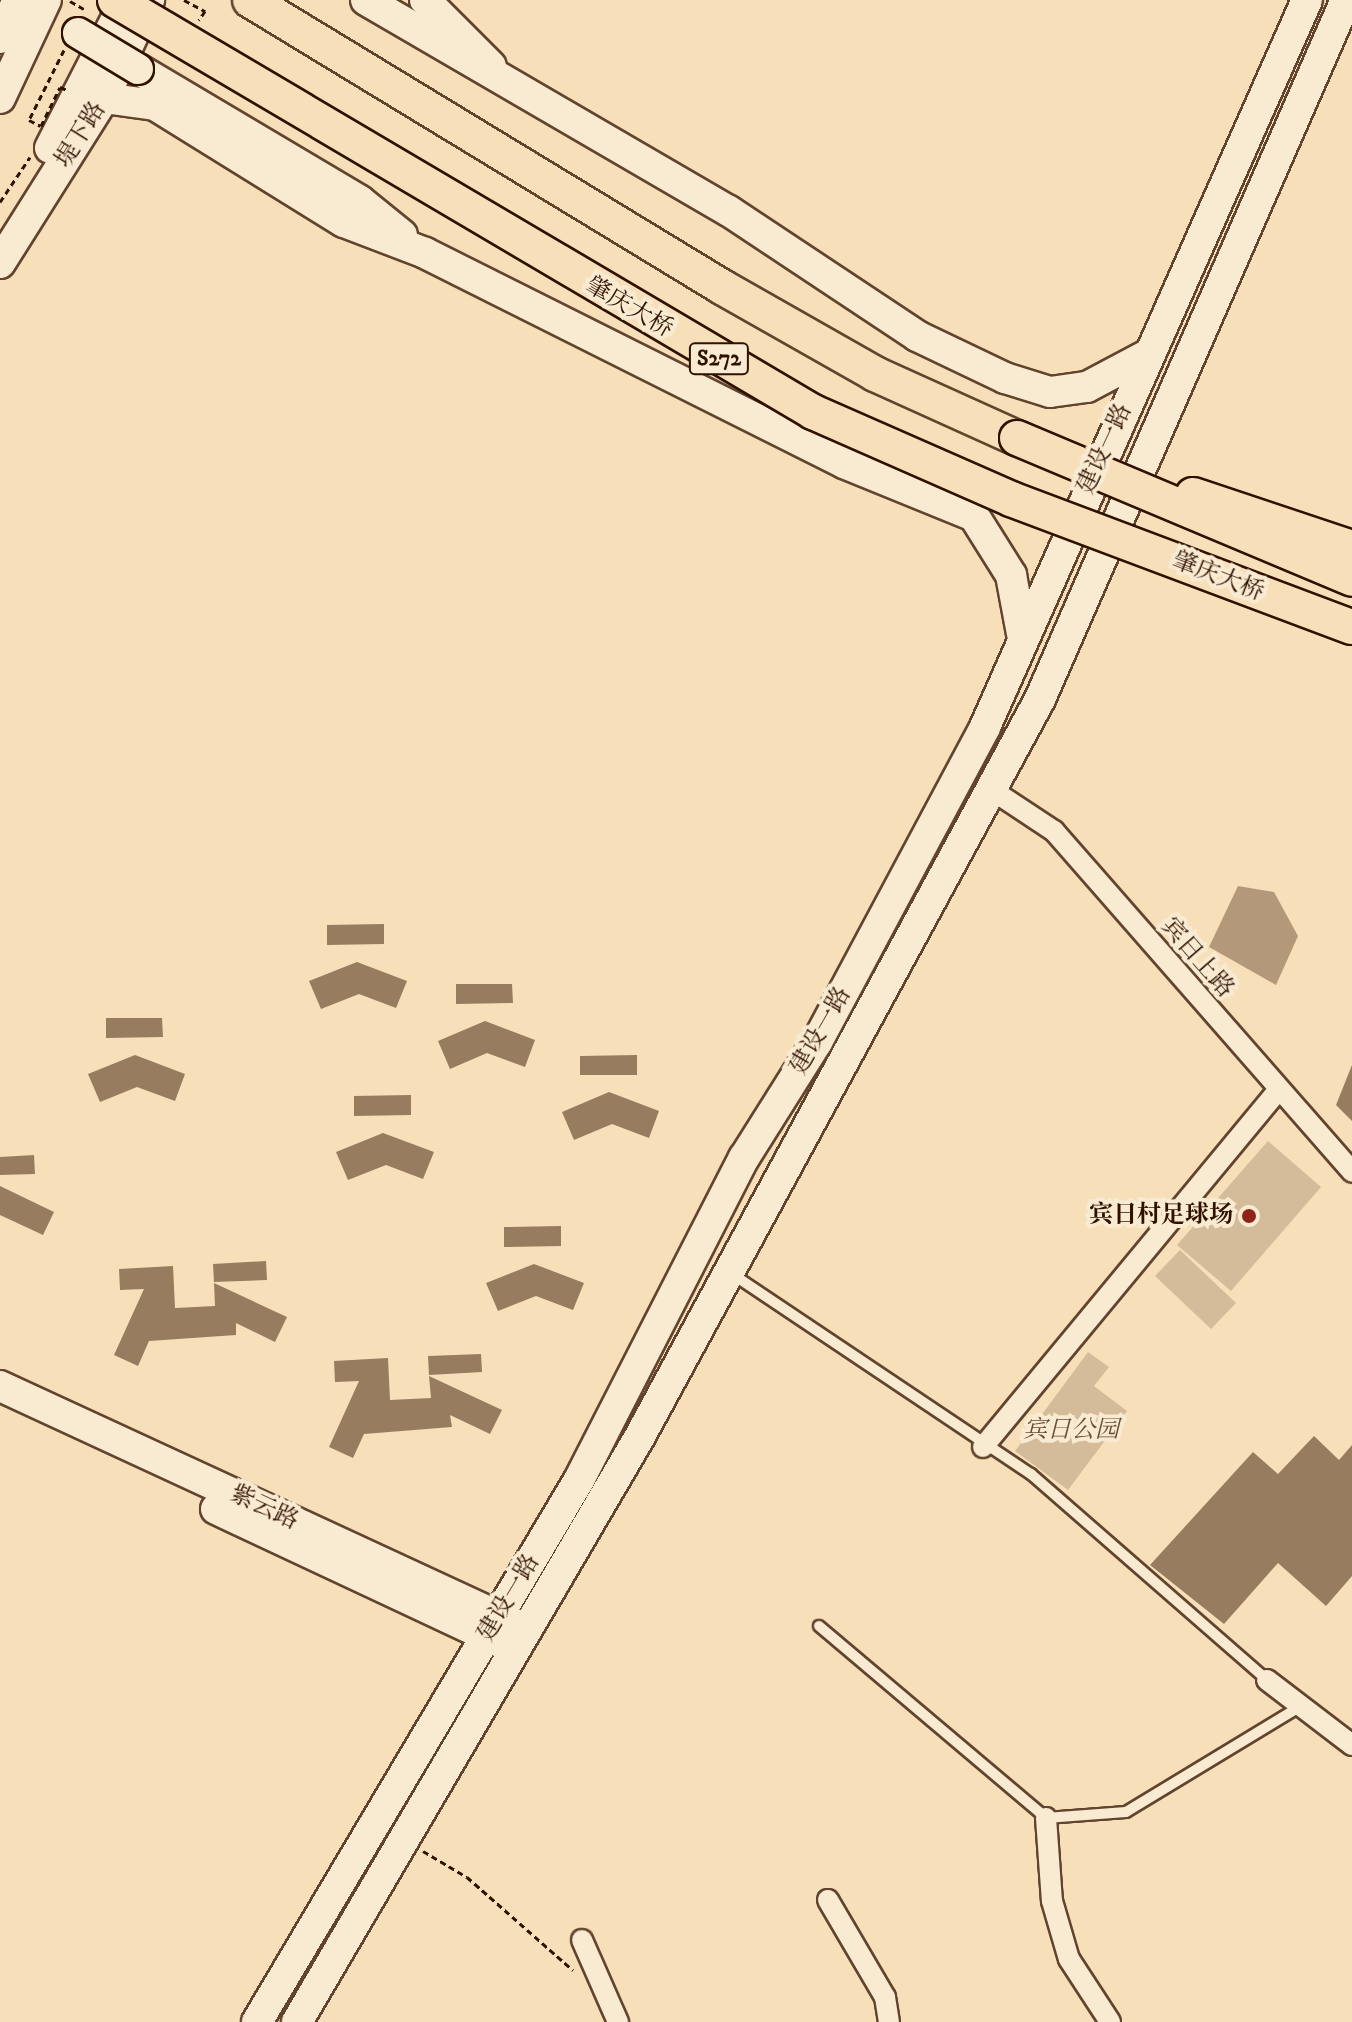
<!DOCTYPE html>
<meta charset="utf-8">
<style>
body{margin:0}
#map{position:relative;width:1352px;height:2022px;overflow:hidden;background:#f6dfb9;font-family:"IM FELL DW Pica","Noto Serif SC",serif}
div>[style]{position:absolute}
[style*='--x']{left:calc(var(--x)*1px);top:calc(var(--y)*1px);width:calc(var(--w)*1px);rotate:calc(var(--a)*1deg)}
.green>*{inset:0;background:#d4bc9a}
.water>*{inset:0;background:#b3997a}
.building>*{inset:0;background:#977c60}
.path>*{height:3px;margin-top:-1.5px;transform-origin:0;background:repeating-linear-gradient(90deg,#301100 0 6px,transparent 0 10px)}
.roads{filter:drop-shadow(2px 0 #62442e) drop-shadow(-2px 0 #62442e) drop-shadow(0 2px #62442e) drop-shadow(0 -2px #62442e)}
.lane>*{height:10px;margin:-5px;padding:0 5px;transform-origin:5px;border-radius:5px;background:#f9ead2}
.street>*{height:20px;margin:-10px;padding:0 10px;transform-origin:10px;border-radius:10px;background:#f9ead2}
.secondary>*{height:30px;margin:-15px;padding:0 15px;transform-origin:15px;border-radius:15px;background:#f9ead2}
.primary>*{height:34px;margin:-17px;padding:0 17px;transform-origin:17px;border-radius:17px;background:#f6dfb9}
.path-bridge>*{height:3px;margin-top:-1.5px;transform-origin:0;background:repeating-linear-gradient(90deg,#301100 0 6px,transparent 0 10px)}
.bridges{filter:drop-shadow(2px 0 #301100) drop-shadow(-2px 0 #301100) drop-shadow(0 2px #301100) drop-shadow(0 -2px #301100)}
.secondary-bridge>*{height:30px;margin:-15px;padding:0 15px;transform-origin:15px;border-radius:15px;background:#f9ead2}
.primary-bridge>*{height:34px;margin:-17px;padding:0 17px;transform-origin:17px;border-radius:17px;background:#f6dfb9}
.dots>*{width:22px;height:22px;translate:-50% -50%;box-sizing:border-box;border:4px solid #f9ead2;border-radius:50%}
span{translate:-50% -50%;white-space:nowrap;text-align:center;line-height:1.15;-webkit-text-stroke:8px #f9ead2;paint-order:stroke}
.shield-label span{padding:2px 6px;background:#f9ead2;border:2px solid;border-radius:6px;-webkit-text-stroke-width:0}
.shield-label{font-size:22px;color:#301100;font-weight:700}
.street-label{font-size:24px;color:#301100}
.poi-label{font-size:24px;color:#301100;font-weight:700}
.right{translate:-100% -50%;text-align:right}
.park-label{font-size:24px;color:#694d36;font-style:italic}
</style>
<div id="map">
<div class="green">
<i style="clip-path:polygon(1268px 1141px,1321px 1187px,1231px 1291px,1177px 1245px)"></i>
<i style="clip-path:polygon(1180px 1250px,1236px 1303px,1211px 1329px,1155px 1276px)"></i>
<i style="clip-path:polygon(1088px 1352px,1109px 1367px,1094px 1386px,1127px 1411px,1068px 1490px,1015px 1451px)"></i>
</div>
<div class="water">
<i style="clip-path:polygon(1238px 886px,1274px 892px,1298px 936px,1276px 985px,1209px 947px)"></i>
</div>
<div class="building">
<i style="clip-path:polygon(384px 924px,384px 944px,327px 945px,327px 925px)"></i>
<i style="clip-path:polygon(357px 962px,407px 981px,396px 1008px,359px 994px,321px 1009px,309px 981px)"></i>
<i style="clip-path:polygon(456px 984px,512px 984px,513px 1003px,456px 1004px)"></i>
<i style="clip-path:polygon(106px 1018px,162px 1018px,163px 1037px,106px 1038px)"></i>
<i style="clip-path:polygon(485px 1021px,535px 1040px,525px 1067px,487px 1053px,450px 1069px,438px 1041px)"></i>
<i style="clip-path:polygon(135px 1055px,185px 1074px,175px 1101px,137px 1087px,100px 1102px,88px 1074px)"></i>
<i style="clip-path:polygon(637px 1055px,637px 1075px,580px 1075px,580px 1056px)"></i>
<i style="clip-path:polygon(1352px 1065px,1352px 1121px,1336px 1105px)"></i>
<i style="clip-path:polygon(609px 1092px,659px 1111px,649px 1138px,612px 1124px,574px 1140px,562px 1112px)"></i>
<i style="clip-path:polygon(411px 1095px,411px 1115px,354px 1116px,354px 1096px)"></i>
<i style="clip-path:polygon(383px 1133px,434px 1152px,423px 1179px,386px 1165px,348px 1180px,336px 1152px)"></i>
<i style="clip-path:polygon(34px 1155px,35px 1174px,0 1175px,0 1157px)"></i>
<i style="clip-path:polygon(0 1186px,54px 1212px,43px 1235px,0 1215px)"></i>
<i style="clip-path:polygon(561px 1226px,561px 1246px,504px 1247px,504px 1227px)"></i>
<i style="clip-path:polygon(266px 1261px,267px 1280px,214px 1282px,213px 1264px)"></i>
<i style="clip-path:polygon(534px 1264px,584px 1283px,573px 1310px,536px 1296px,498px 1311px,486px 1283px)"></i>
<i style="clip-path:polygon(173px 1266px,175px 1308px,215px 1306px,214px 1283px,287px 1317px,275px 1342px,236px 1323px,236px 1335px,149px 1341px,138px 1366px,114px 1355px,144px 1289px,120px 1290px,119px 1269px)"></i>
<i style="clip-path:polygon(481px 1354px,482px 1372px,429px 1375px,428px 1356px)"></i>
<i style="clip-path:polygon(388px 1358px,390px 1400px,431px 1398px,429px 1376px,502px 1410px,490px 1434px,450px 1415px,452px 1427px,364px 1434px,353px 1458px,329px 1447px,359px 1381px,335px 1382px,334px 1361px)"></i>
<i style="clip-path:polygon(1314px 1436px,1339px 1460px,1352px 1445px,1352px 1576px,1326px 1606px,1278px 1563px,1224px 1624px,1150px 1565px,1253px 1452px,1278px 1474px)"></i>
</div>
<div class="path">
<i style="--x:184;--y:0;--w:24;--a:28"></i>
<i style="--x:205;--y:11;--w:11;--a:124"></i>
<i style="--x:70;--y:1;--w:16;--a:30"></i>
<i style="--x:0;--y:202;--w:54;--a:-56.3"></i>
<i style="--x:423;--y:1851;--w:51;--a:30.6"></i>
<i style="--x:467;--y:1877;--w:141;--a:41.3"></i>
</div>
<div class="roads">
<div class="lane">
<i style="--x:732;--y:1274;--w:360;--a:33.8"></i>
<i style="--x:1031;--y:1474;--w:313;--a:41.1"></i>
<i style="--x:819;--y:1626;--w:297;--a:40.2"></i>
<i style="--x:1046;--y:1818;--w:80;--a:-4.3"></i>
<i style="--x:1126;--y:1812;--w:205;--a:-31.2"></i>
</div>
<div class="street">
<i style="--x:992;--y:790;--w:74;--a:33.5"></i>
<i style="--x:1054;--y:831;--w:453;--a:48.8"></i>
<i style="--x:983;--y:1447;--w:463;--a:-50.4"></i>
<i style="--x:1267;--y:1680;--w:107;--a:37.4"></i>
<i style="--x:1046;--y:1818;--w:83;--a:85.9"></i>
<i style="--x:1052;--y:1901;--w:60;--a:73.7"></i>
<i style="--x:1069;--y:1959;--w:75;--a:56.9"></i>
<i style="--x:828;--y:1900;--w:113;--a:59.6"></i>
<i style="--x:885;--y:1997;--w:25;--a:81"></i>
<i style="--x:582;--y:1940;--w:90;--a:66.3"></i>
</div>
<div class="secondary">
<i style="--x:366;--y:0;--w:420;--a:30.2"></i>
<i style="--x:729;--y:211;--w:226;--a:33.6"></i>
<i style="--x:917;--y:336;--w:98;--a:25.5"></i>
<i style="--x:1005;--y:378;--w:47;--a:17.3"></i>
<i style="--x:1050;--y:392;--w:37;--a:-8"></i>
<i style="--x:1087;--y:387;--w:72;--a:-28"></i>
<i style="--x:425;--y:0;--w:93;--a:45"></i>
<i style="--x:0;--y:38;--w:42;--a:-64.7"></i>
<i style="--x:138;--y:69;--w:258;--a:30.7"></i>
<i style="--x:360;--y:201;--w:54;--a:39"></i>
<i style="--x:0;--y:98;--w:108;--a:-64.9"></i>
<i style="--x:104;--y:98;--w:51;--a:7.8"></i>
<i style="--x:155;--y:105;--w:222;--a:31.8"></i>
<i style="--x:344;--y:222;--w:87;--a:20.9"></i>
<i style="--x:425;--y:253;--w:469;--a:26.6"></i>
<i style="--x:844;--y:463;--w:140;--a:22.2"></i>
<i style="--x:974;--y:516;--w:70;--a:57.9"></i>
<i style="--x:1011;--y:575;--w:60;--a:79.4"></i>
<i style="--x:50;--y:148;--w:166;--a:-62.8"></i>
<i style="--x:0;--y:263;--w:195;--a:-57.8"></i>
<i style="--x:104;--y:98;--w:108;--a:-65.3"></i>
<i style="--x:0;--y:1386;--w:567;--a:24.8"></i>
<i style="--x:216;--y:1509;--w:316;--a:25.1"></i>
<i style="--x:257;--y:2022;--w:630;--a:-59.29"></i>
<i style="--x:579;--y:1480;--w:362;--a:-62.9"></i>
<i style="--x:744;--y:1158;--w:137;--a:-57.8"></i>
<i style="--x:817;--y:1042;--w:357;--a:-61.9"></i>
<i style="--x:985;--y:727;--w:795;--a:-66.11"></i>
<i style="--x:297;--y:2022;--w:677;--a:-59.65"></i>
<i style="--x:639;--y:1438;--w:841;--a:-61.51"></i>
<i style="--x:1040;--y:699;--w:763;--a:-66.36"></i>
</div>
<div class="primary">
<i style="--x:250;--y:0;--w:552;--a:31.3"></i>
<i style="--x:722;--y:287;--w:176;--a:29.6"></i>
<i style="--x:875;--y:374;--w:156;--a:24.3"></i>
</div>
</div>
<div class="path-bridge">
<i style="--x:64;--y:50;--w:78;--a:116.6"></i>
<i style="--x:29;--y:120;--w:13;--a:27"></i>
<i style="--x:41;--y:126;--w:43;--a:-64"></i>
<i style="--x:60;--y:87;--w:8;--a:23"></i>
</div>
<div class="bridges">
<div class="secondary-bridge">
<i style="--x:78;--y:33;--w:70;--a:31"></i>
</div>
<div class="primary-bridge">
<i style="--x:115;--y:0;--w:811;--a:30.55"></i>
<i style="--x:813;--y:412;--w:216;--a:23.7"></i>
<i style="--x:1011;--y:499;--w:364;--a:20.6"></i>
<i style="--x:1017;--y:438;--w:363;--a:22.8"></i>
<i style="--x:1193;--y:495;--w:168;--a:18.4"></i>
</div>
</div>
<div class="dots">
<i style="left:1249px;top:1216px;background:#8f2418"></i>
</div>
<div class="shield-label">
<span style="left:719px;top:359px">S272</span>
</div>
<div class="street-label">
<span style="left:81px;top:135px;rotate:-58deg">堤下路</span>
<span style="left:629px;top:308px;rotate:30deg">肇庆大桥</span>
<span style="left:1105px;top:449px;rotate:-65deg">建设一路</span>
<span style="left:1218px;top:577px;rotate:21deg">肇庆大桥</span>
<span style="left:1197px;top:958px;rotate:49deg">宾日上路</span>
<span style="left:821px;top:1031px;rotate:-60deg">建设一路</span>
<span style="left:264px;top:1508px;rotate:25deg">紫云路</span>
<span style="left:509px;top:1598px;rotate:-59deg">建设一路</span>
</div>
<div class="poi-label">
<span class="right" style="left:1233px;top:1216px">宾日村足球场</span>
</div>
<div class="park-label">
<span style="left:1071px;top:1431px">宾日公园</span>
</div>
</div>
